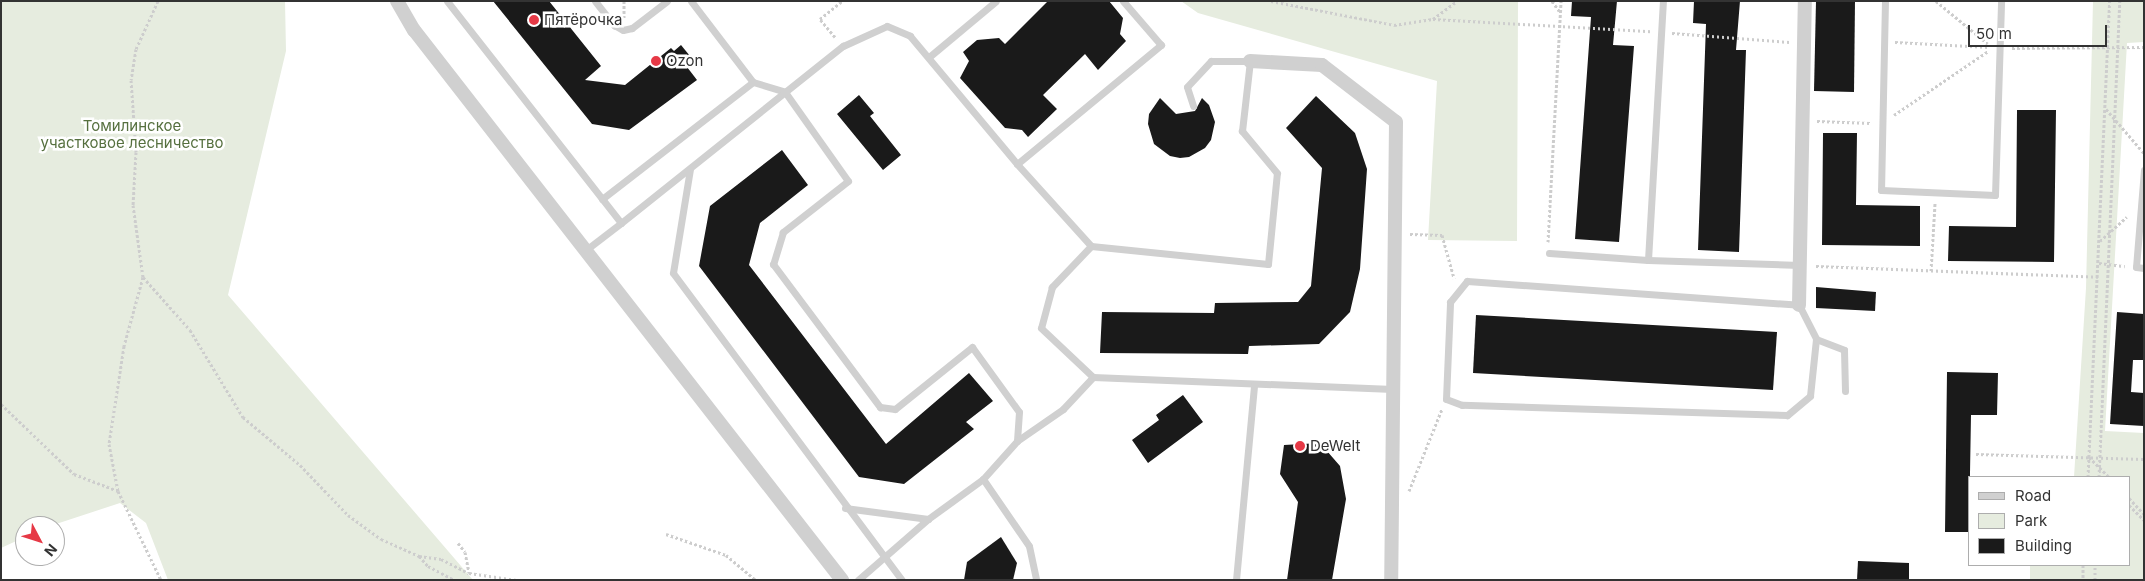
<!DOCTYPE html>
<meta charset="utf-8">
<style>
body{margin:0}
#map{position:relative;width:2145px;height:581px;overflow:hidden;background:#fff;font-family:Inter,sans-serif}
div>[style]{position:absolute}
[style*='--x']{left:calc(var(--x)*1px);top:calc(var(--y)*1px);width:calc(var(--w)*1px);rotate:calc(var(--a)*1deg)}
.green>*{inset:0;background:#e6ecdf}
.building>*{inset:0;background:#1a1a1a}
.path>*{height:3px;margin-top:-1.5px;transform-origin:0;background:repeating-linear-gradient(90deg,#cdcdcd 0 2.5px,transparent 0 5px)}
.service>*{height:7px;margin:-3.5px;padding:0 3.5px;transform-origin:3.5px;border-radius:3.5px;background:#d0d0d0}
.minor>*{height:14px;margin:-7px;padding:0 7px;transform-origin:7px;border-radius:7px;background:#d0d0d0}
.dots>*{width:14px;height:14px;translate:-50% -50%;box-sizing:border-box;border:2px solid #fff;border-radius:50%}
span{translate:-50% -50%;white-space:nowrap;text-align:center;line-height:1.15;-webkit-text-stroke:5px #fff;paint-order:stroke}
.poi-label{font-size:15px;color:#333}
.left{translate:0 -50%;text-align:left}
.park-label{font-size:15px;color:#56703f}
.frame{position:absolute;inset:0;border:2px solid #333;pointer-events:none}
.legend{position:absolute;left:1968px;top:476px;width:162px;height:90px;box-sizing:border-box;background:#fff;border:1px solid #adadad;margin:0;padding:6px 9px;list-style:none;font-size:15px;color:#333}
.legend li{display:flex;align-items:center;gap:10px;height:25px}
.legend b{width:25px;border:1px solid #adadad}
.north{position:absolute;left:15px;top:516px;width:50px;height:50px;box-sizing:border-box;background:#fff;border:1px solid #adadad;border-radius:50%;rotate:130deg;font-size:14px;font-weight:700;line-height:20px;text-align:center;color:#333}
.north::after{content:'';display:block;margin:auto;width:18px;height:22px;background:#e63946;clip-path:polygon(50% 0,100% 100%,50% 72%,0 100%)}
.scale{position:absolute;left:1968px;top:25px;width:139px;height:22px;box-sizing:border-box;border:2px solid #333;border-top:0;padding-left:6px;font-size:15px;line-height:18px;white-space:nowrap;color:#333;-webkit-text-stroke:4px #fff;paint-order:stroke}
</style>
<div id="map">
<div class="green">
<i style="clip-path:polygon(1px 1px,285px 1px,286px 51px,228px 295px,473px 580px,168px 580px,146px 523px,120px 503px,50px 526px,25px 526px,25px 537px,1px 548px)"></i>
<i style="clip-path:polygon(1181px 1px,1518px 1px,1517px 241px,1428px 240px,1437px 81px,1198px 13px)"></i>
<i style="clip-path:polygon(2093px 1px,2144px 1px,2144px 42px,2127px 43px,2105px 431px,2144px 433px,2144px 580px,2030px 580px,2030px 565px,2129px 565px,2129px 477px,2074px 477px,2086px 288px)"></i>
</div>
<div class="building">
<i style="clip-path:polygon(493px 1px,549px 1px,601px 66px,585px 80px,625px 85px,671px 48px,674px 51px,681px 45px,694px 61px,687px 67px,697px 80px,629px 130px,592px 124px)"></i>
<i style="clip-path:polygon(1048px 1px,1109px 1px,1123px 18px,1120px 34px,1126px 41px,1098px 70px,1085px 54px,1043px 95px,1057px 109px,1028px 137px,1022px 130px,1005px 128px,960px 78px,969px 61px,963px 52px,977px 40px,999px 38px,1005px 44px)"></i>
<i style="clip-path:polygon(1572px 1px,1617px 1px,1613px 45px,1634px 46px,1619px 242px,1575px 239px,1591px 17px,1571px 16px)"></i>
<i style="clip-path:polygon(1694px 1px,1740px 1px,1736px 50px,1746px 50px,1739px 252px,1698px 250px,1706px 24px,1693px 23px)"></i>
<i style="clip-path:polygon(1816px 1px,1855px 1px,1854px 92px,1814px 91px)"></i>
<i style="clip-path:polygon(859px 95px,874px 113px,870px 116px,901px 155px,883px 170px,837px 114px)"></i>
<i style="clip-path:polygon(1316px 96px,1355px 133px,1367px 169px,1360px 269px,1350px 312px,1319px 344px,1249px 346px,1248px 354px,1100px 353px,1102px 312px,1214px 313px,1215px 303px,1298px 302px,1311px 286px,1322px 168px,1286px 128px)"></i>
<i style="clip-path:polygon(1160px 98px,1176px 114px,1195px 111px,1202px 98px,1209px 105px,1215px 122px,1211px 140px,1205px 148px,1189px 157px,1180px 158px,1170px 156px,1154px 144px,1148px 124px,1149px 114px)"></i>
<i style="clip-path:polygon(2017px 110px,2056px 110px,2054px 262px,1948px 261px,1949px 226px,2016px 227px)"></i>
<i style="clip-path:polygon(1823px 133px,1857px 133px,1856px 205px,1920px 206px,1920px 246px,1822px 245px)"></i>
<i style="clip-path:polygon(782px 150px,808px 185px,760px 223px,749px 265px,886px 444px,969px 373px,993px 401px,966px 422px,974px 429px,904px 484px,859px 477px,699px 266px,710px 206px)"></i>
<i style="clip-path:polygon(1816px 287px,1876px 292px,1875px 311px,1816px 308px)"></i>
<i style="clip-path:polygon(2117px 312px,2144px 314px,2144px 360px,2133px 360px,2131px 392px,2144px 393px,2144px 426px,2110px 424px)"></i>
<i style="clip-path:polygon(1476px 315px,1777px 332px,1773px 390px,1473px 373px)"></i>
<i style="clip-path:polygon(1947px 372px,1998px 373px,1997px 415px,1971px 415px,1969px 532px,1945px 532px)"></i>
<i style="clip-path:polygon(1183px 395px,1203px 422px,1148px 463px,1132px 440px,1159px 420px,1156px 415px)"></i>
<i style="clip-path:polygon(1320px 443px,1340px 466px,1346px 499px,1332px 580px,1287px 580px,1298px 502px,1280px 474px,1284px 445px)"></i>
<i style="clip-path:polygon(1001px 537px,1017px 563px,1013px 580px,964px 580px,967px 562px)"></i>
<i style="clip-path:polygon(1858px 561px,1909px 563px,1909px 580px,1857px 580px)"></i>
</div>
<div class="path">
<i style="--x:158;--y:1;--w:53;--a:114.6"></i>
<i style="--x:136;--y:49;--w:31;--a:99"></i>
<i style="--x:131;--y:80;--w:72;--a:86"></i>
<i style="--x:136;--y:152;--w:53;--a:93.2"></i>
<i style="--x:133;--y:205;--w:73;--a:82.1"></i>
<i style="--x:143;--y:277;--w:72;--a:105.4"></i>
<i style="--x:124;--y:346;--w:99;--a:98.7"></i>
<i style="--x:109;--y:444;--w:48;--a:79.2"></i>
<i style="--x:118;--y:491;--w:99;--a:64.2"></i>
<i style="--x:1271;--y:1;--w:125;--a:11"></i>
<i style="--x:1394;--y:25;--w:39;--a:-9"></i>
<i style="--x:1433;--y:19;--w:30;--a:-37"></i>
<i style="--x:1552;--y:1;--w:14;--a:54"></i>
<i style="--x:1936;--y:1;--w:67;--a:39.6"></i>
<i style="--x:624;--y:18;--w:17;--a:-90"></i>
<i style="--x:1433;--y:19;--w:218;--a:3.2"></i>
<i style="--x:1672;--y:33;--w:118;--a:4.4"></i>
<i style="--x:835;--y:37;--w:23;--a:-130"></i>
<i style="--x:820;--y:19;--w:28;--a:-39"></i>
<i style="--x:1895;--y:42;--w:93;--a:3.1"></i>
<i style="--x:2012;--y:48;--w:132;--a:-0.4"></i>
<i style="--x:2106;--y:109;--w:58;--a:49.2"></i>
<i style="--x:1894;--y:115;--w:114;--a:-34.2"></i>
<i style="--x:1817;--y:121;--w:53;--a:2.2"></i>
<i style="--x:1410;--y:234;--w:32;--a:2"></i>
<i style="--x:1442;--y:235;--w:45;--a:74.4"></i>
<i style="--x:2100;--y:241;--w:36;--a:-42"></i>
<i style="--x:1548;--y:242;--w:241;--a:-86.9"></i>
<i style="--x:2099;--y:263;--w:26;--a:7"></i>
<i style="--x:1816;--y:266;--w:283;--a:2.2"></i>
<i style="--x:1931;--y:271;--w:68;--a:-86.6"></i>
<i style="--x:143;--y:277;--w:71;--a:48.4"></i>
<i style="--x:190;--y:330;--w:102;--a:58.7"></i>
<i style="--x:243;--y:417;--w:75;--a:40.1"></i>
<i style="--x:300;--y:465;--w:69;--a:46.2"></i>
<i style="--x:348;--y:515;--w:41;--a:36"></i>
<i style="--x:381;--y:539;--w:42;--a:24.1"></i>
<i style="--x:419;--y:556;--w:13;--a:48"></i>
<i style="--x:428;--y:566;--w:30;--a:28"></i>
<i style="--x:1;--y:404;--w:101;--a:43.8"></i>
<i style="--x:74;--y:474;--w:47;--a:21.1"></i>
<i style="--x:1976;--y:454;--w:168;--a:1.7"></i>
<i style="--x:2089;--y:457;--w:28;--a:45"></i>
<i style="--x:2088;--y:477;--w:477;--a:-87.4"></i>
<i style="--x:2099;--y:477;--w:476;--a:-87.5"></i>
<i style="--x:1409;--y:491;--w:88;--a:-68.1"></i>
<i style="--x:2129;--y:498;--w:22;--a:47"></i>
<i style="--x:2129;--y:505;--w:21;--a:45"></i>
<i style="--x:666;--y:534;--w:64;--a:19.3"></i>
<i style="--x:726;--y:555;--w:39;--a:40"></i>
<i style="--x:458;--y:543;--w:11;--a:52"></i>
<i style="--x:465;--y:552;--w:21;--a:79"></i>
<i style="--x:419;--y:556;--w:22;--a:8"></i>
<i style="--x:441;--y:559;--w:31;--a:27"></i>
<i style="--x:469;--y:573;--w:48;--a:8.5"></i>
<i style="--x:2083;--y:565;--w:15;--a:90"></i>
<i style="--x:2095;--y:580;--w:15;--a:-90"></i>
</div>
<div class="service">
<i style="--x:447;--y:1;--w:282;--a:51.9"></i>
<i style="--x:621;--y:223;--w:44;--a:142.4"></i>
<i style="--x:595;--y:1;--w:31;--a:52"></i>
<i style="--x:614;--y:25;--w:10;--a:29"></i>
<i style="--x:623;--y:30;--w:9;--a:-13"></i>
<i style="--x:632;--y:28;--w:44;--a:-37.6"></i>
<i style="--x:691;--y:1;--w:102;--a:52.6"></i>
<i style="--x:753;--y:82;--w:34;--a:17"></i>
<i style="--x:785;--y:92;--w:109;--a:54.7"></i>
<i style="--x:848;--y:181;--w:83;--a:141.9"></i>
<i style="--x:783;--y:232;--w:34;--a:107"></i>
<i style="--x:773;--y:264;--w:179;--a:53.2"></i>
<i style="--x:880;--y:407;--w:15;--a:8"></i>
<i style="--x:895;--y:409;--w:99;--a:-38.8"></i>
<i style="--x:972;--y:347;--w:80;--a:54.1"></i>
<i style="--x:1019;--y:412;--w:29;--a:94"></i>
<i style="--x:1885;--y:1;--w:189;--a:91.2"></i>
<i style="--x:1881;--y:190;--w:114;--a:2.5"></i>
<i style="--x:1995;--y:195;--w:194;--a:-88.2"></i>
<i style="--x:929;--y:57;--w:87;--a:-39.9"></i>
<i style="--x:1017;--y:164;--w:187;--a:-39.6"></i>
<i style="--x:1161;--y:45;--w:58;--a:-130.8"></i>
<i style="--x:690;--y:169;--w:105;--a:99.3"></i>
<i style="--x:673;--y:273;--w:383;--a:53.3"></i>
<i style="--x:2144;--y:170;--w:97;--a:94.7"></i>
<i style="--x:2136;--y:267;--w:8;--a:7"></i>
<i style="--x:602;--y:199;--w:191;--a:-37.8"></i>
<i style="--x:621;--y:223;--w:284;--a:-38.6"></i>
<i style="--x:843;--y:46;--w:48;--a:-24.4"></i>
<i style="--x:887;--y:26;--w:25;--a:23"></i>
<i style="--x:910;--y:36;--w:167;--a:50.1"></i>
<i style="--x:1017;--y:164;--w:110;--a:47.9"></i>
<i style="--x:1091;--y:246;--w:178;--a:5.8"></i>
<i style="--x:1268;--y:264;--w:91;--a:-84.4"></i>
<i style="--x:1277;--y:173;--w:55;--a:-129.8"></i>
<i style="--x:1242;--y:131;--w:70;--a:-83.5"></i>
<i style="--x:1250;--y:61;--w:39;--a:180"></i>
<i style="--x:1211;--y:61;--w:35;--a:133"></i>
<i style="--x:1187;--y:87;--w:20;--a:72"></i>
<i style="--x:1091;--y:246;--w:57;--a:133.6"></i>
<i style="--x:1052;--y:287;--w:42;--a:105"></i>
<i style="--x:1041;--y:328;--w:71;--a:43.3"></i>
<i style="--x:1093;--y:377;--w:300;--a:2.3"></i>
<i style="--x:1549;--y:253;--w:99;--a:4"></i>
<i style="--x:1648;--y:260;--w:152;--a:1.9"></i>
<i style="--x:1648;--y:260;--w:259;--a:-86.7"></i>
<i style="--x:1467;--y:281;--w:333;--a:4.1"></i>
<i style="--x:1799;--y:305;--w:38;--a:63"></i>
<i style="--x:1816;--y:339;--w:57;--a:96"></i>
<i style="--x:1810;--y:396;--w:30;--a:140"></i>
<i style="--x:1787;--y:415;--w:325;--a:-178.2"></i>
<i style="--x:1462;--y:405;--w:17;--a:-159"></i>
<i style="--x:1446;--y:399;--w:97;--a:-87.6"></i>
<i style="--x:1450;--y:302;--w:27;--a:-51"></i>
<i style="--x:1816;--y:339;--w:30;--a:21"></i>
<i style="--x:1844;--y:350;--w:41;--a:88.6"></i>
<i style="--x:983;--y:479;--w:81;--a:55.5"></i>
<i style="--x:1029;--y:546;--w:35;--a:78"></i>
<i style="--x:845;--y:508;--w:84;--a:7.5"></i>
<i style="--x:858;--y:580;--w:93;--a:-41.1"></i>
<i style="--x:928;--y:519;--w:68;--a:-36"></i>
<i style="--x:983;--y:479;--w:51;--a:-48.2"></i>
<i style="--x:1017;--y:441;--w:56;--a:-34.8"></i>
<i style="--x:1063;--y:409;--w:44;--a:-46.8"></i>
<i style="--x:1236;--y:580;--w:196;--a:-84.7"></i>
</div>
<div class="minor">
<i style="--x:397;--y:1;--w:34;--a:60"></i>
<i style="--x:414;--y:30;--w:697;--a:52.11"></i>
<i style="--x:1250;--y:61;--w:72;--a:3.2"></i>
<i style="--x:1322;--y:65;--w:93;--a:37.6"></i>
<i style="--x:1396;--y:122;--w:458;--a:90.6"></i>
<i style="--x:1799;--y:305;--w:304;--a:-88.9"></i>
</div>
<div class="dots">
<i style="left:534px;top:20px;background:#e63946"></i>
<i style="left:656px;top:61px;background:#e63946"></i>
<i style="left:1300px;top:446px;background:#e63946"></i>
</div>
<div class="poi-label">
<span class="left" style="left:544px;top:20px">Пятёрочка</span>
<span class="left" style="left:666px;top:61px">Ozon</span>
<span class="left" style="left:1310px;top:446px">DeWelt</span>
</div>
<div class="park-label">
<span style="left:132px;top:134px">Томилинское<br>участковое лесничество</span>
</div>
<div class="frame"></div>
<ul class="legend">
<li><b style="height:6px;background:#d0d0d0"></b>Road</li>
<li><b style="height:14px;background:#e6ecdf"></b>Park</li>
<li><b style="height:14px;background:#1a1a1a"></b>Building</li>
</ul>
<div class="north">N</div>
<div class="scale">50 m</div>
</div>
